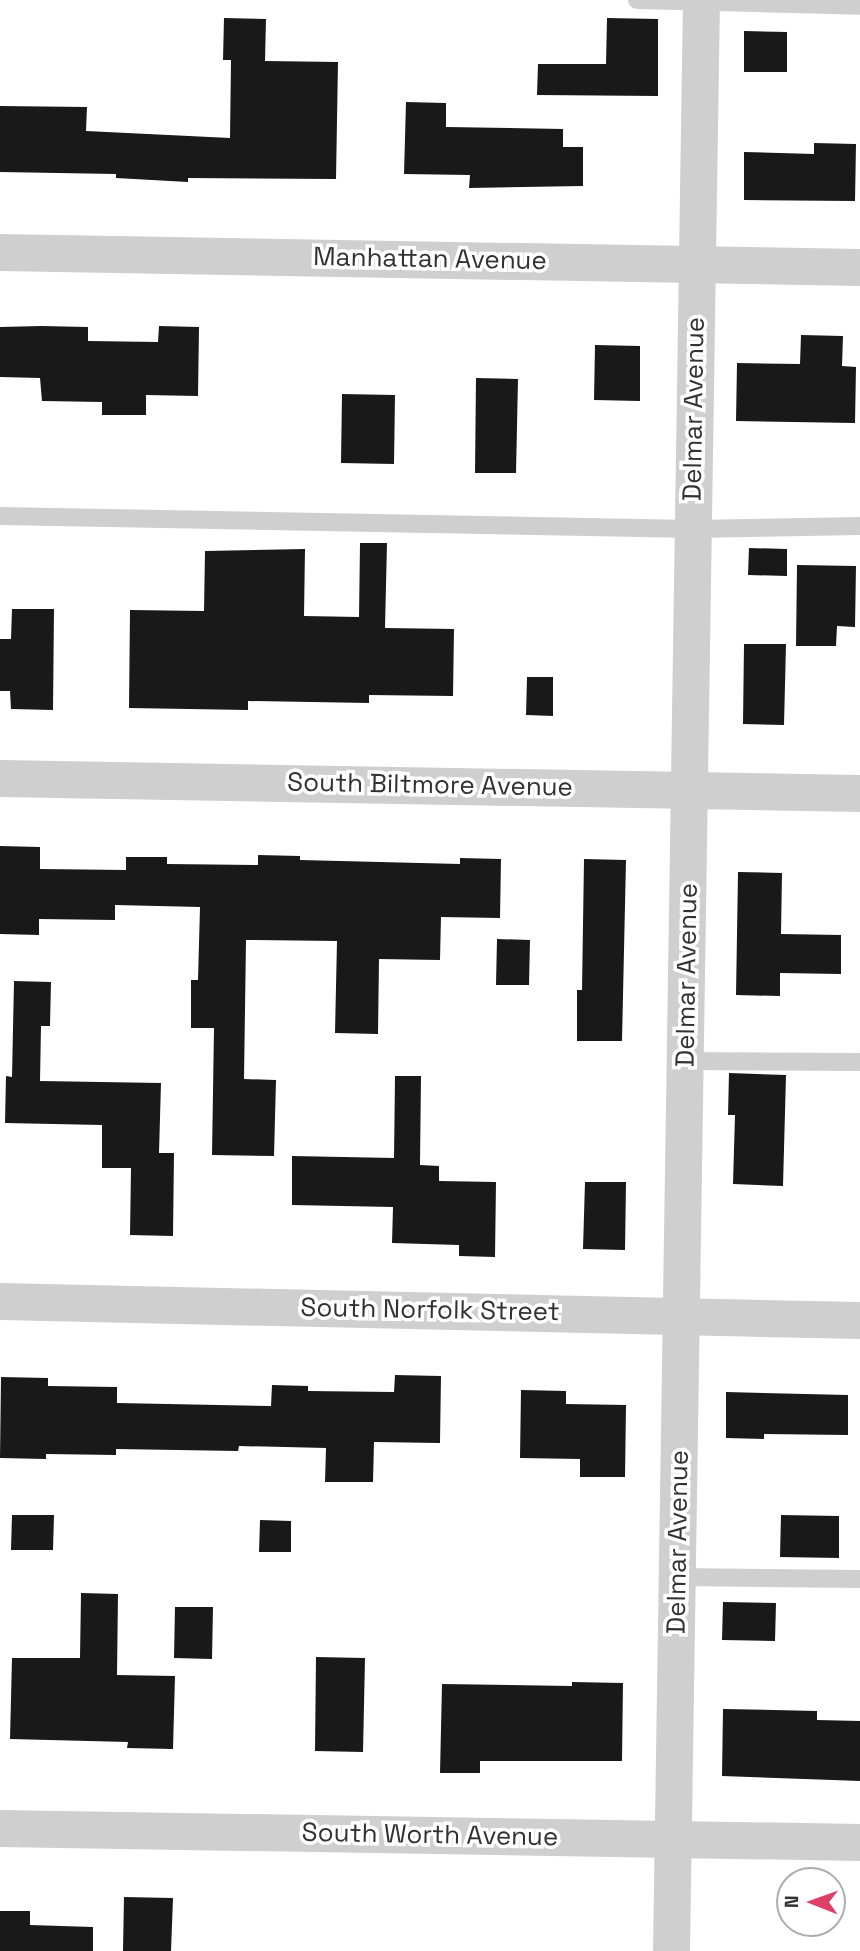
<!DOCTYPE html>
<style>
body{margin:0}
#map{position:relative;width:860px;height:1951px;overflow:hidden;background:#fff;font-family:"Space Grotesk",sans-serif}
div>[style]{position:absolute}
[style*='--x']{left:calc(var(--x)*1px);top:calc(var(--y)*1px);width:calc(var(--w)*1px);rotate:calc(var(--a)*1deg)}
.building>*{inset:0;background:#191919}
.lane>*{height:18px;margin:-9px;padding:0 9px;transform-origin:9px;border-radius:9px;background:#cfcfcf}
.street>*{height:37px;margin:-18.5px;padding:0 18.5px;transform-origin:18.5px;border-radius:18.5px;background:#cfcfcf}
span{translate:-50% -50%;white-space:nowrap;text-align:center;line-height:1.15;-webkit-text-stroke:7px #fff;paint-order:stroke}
.street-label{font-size:26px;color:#323232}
.north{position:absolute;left:776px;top:1867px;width:70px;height:70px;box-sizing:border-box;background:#fff;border:2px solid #adadad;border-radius:50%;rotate:271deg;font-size:19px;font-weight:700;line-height:28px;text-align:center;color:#323232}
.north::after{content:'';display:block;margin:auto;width:24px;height:32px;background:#de3f69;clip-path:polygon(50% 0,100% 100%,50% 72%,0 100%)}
</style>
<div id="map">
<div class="building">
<i style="clip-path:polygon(224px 18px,266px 19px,265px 61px,338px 62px,336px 179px,188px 178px,188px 182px,116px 178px,116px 174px,0 172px,0 106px,87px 107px,86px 131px,230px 138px,231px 60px,223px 60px)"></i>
<i style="clip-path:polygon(607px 18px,658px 19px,658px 96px,537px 95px,538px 64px,606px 64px)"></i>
<i style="clip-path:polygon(744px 31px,787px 32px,787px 72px,744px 72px)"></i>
<i style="clip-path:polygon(406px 102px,446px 103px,446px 127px,563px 129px,563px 147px,583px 147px,583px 186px,469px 188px,470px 175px,404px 174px)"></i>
<i style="clip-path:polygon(814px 143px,856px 144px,855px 201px,744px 200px,744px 152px,814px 154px)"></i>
<i style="clip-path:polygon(41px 326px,88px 327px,88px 341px,158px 342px,159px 326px,199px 327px,198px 396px,146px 395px,146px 415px,102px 415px,102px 402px,42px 401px,40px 378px,0 377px,0 327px)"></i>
<i style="clip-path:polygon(801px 335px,843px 336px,842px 366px,856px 367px,855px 423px,736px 421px,737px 363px,800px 364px)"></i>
<i style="clip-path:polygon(595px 345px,640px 346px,640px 401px,594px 400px)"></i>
<i style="clip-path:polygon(476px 378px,518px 379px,516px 473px,475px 473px)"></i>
<i style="clip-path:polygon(342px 394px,395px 395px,394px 464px,341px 463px)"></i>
<i style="clip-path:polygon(360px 543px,387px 543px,385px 628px,454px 629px,453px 696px,369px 695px,369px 703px,248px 701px,248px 710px,129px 708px,130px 610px,204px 611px,205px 551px,305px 549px,304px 616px,359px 617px)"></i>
<i style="clip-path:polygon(749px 548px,787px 549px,787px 576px,748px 575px)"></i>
<i style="clip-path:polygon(797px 565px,856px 566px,855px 627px,837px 626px,836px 646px,796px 646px)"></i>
<i style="clip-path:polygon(12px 609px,54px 609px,53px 710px,11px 709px,10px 691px,0 691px,0 639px,11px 639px)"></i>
<i style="clip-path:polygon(744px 644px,786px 644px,784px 725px,743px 724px)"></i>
<i style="clip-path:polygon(527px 677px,553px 677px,553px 716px,526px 715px)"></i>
<i style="clip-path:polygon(0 846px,40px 847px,40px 869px,126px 870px,126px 857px,167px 857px,167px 864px,258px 865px,258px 855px,300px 856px,300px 860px,460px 864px,460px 858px,501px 859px,500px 918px,441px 917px,440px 960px,379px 959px,378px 1034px,335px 1033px,337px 941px,246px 940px,244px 1079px,276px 1080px,274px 1156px,212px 1155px,214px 1028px,191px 1028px,191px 980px,198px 980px,200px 907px,115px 905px,115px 920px,39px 919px,39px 935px,0 934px)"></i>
<i style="clip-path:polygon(584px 859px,626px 860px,622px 1041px,577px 1041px,577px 990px,582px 990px)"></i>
<i style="clip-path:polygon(738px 872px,782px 873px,781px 934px,841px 935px,841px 974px,780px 973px,780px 996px,736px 995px)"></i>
<i style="clip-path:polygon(497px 939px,530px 940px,529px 985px,496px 985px)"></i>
<i style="clip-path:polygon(14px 981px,51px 982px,50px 1026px,41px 1026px,40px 1081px,161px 1083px,159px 1153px,174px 1153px,173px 1236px,130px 1235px,131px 1168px,102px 1168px,102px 1125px,5px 1123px,6px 1076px,12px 1077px)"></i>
<i style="clip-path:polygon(729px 1073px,786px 1075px,783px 1186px,733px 1184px,735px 1115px,728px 1115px)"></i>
<i style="clip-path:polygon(395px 1076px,421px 1076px,420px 1165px,439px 1166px,439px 1181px,496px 1182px,495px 1257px,459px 1256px,459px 1245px,392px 1243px,393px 1207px,292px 1205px,292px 1156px,394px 1158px)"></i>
<i style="clip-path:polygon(585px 1182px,626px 1182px,625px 1250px,583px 1249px)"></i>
<i style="clip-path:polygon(395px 1375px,441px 1376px,440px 1443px,374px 1442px,373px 1482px,325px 1482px,326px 1448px,239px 1446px,238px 1451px,116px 1449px,116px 1455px,46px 1454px,46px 1459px,0 1458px,1px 1377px,48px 1378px,48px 1386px,117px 1387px,117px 1403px,271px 1406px,272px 1385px,308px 1386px,308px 1391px,394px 1392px)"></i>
<i style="clip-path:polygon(521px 1390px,566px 1391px,566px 1404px,626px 1405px,625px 1477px,580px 1477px,580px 1459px,520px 1458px)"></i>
<i style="clip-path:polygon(726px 1392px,848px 1395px,848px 1435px,764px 1434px,764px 1439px,726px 1438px)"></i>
<i style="clip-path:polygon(12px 1515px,54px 1515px,53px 1550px,11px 1550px)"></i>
<i style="clip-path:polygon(781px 1515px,839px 1516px,839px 1558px,780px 1557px)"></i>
<i style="clip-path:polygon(260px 1520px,291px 1521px,291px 1552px,259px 1552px)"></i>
<i style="clip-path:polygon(81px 1593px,118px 1594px,117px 1675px,175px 1676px,173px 1749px,127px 1748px,128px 1742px,10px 1739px,12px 1658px,80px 1658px)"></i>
<i style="clip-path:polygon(723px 1602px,776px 1603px,775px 1641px,722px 1640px)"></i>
<i style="clip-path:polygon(175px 1607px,213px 1607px,212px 1659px,174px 1658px)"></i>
<i style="clip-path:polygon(316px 1657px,365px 1658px,363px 1752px,315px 1751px)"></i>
<i style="clip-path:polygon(572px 1682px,623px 1683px,622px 1761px,480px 1761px,480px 1773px,440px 1773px,442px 1684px,572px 1686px)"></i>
<i style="clip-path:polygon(723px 1709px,817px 1711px,817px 1720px,860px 1721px,860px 1781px,722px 1776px)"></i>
<i style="clip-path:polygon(124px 1897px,173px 1898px,171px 1951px,123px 1951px)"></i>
<i style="clip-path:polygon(0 1911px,30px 1911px,30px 1925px,93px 1927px,93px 1951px,0 1951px)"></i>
</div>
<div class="lane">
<i style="--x:637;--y:0;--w:223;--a:1.5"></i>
<i style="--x:0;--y:516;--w:693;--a:1.07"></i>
<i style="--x:693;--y:529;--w:167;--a:-1"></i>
<i style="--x:685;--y:1061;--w:175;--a:0.3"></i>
<i style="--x:677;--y:1577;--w:183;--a:0.6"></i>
</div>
<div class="street">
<i style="--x:0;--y:252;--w:860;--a:1"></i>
<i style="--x:0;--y:778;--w:860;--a:1"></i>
<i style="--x:0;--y:1301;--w:860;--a:1.27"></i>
<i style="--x:0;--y:1828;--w:860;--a:0.93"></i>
<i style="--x:671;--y:1951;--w:1951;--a:-89.12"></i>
</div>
<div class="street-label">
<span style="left:430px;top:259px;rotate:1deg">Manhattan Avenue</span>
<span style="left:694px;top:409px;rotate:-89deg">Delmar Avenue</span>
<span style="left:430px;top:785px;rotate:1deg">South Biltmore Avenue</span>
<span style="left:687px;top:975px;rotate:-89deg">Delmar Avenue</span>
<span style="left:430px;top:1310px;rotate:1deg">South Norfolk Street</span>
<span style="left:678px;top:1542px;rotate:-89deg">Delmar Avenue</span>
<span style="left:430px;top:1835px;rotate:1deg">South Worth Avenue</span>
</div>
<div class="north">N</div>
</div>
